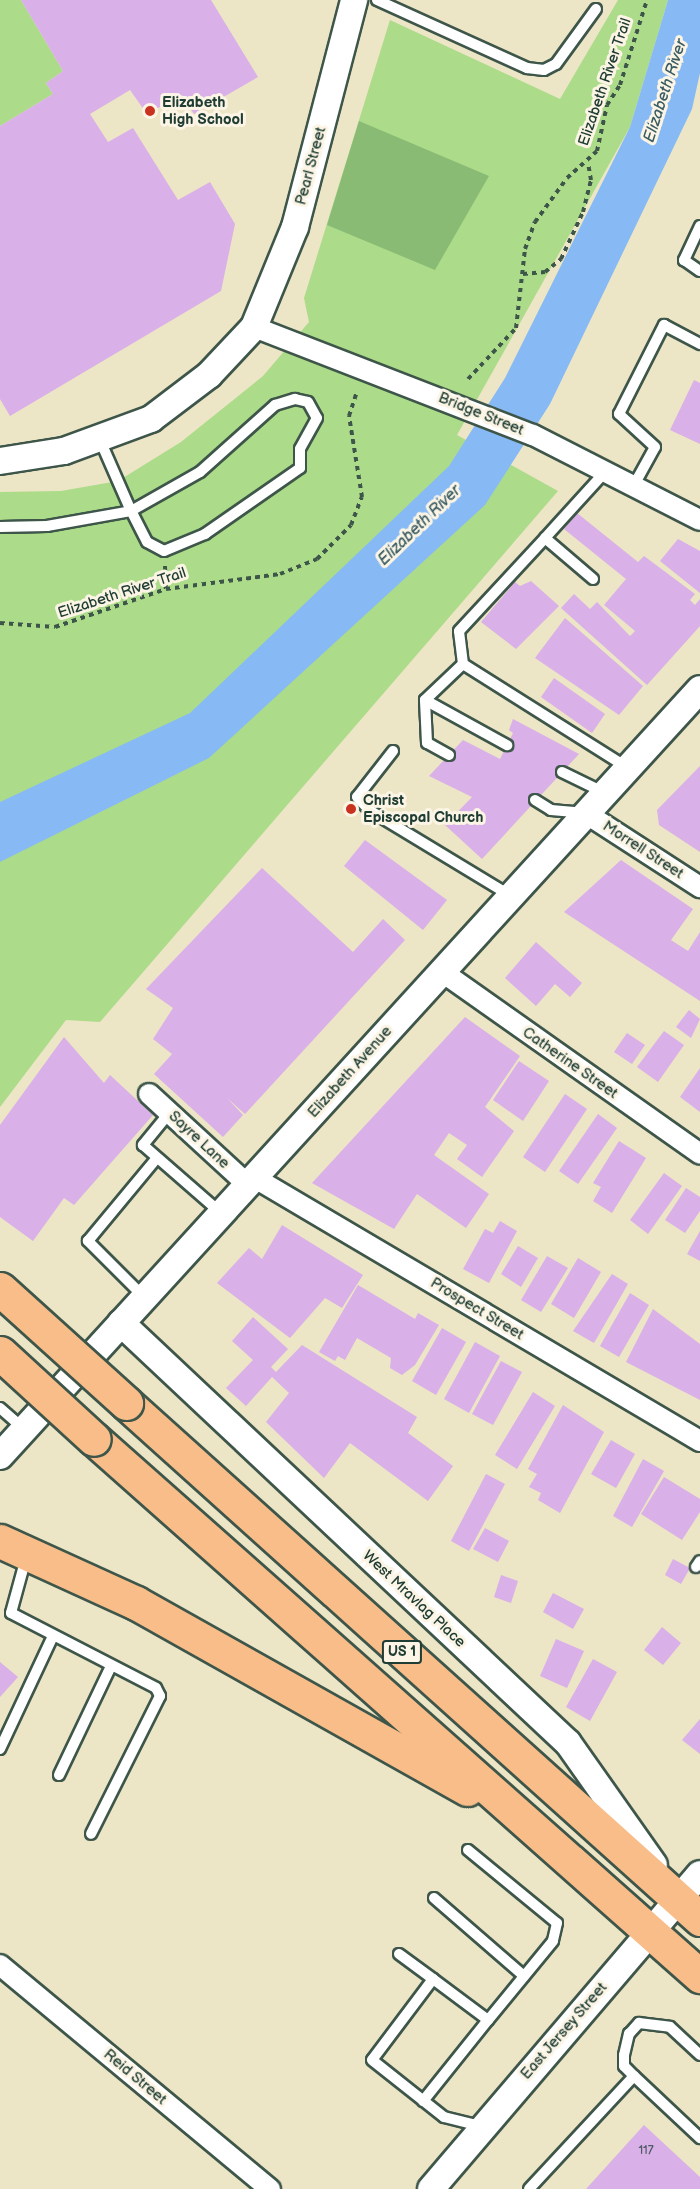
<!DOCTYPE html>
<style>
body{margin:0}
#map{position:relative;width:700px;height:2189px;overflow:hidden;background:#ece5c6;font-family:"Balsamiq Sans",sans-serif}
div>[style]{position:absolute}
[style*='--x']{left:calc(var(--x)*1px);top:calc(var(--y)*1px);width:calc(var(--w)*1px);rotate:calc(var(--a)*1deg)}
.green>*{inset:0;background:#acdb89}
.forest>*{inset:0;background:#89bb75}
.water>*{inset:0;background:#87baf4}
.building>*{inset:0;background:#d9b0e8}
.path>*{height:4px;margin-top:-2px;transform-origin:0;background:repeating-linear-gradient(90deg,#3e564a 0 4.5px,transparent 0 9px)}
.roads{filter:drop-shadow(2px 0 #3e564a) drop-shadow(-2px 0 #3e564a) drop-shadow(0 2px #3e564a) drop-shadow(0 -2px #3e564a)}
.service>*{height:10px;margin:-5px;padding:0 5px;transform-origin:5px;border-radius:5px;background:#fff}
.minor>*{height:20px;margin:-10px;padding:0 10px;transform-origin:10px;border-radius:10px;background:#fff}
.tertiary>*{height:26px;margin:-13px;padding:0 13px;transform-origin:13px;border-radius:13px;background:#fff}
.trunk>*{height:33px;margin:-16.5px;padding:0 16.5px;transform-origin:16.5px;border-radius:16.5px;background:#f8bd89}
.bridges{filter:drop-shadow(2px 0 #3e564a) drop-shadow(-2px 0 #3e564a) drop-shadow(0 2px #3e564a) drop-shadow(0 -2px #3e564a)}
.trunk-bridge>*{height:33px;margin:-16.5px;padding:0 16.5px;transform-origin:16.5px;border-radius:16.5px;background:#f8bd89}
.dots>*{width:16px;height:16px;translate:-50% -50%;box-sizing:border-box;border:3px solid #fcf5e5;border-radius:50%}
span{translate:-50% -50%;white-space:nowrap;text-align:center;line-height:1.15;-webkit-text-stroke:6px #fcf5e5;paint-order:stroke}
.number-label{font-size:12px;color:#4e5a61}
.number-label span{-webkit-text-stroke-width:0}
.shield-label span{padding:2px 4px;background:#fcf5e5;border:2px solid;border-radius:4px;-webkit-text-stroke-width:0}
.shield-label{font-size:14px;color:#1f3d34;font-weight:700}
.street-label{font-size:15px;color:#1f3d34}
.poi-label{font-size:15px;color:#1f3d34;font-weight:700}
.left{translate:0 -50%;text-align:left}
.water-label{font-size:16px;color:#395c64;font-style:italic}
</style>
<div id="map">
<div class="green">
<i style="clip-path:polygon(0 0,21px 0,63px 71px,46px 83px,53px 94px,0 126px)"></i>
<i style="clip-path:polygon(618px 0,668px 0,630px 127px,457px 435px,558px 491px,100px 1022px,66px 1020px,0 1107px,0 492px,61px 491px,118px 481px,181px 442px,263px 376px,309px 322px,304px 298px,390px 20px,560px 99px)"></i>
</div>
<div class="forest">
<i style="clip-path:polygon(359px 121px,489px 176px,435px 270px,327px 225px)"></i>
</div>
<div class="water">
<i style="clip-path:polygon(668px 0,700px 0,700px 73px,692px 109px,550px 404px,485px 505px,209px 758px,0 862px,0 802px,190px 713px,449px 466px,505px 378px,630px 127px)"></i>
</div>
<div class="building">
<i style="clip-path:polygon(21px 0,211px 0,258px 77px,194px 114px,182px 95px,147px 114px,130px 90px,90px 114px,108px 142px,133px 128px,178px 200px,210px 182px,235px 224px,221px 291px,10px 416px,0 399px,0 126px,53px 94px,46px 83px,63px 71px)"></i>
<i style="clip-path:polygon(694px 380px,700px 383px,700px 444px,670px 430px)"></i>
<i style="clip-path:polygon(577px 513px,638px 562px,644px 556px,695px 594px,690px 600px,695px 605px,700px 599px,700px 626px,647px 685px,561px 608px,574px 594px,590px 609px,597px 602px,630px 636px,635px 631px,604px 605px,626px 579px,564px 529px)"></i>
<i style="clip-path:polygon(678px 539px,700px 551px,700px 593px,660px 561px)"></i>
<i style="clip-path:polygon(531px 581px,559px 606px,516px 649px,481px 622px,515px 582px,520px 586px)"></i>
<i style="clip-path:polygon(565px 618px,643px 686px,619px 715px,535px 658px)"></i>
<i style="clip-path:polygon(554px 678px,605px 714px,592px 733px,541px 697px)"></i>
<i style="clip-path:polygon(513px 719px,579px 754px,482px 859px,445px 825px,472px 797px,429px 776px,463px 740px,500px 759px,513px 733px,509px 730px)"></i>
<i style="clip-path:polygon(700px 766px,700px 852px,659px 825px,657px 810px)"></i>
<i style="clip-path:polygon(365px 840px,447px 900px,423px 930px,344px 866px)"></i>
<i style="clip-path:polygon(621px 860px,693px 909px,671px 940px,688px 951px,700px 932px,700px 1001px,564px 912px)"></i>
<i style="clip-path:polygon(262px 868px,353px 952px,383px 919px,405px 940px,245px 1114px,227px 1098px,243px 1115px,223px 1137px,154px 1074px,172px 1054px,153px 1039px,173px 1008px,146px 989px)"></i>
<i style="clip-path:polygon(536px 942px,582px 983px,570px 997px,555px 984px,536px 1006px,505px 978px)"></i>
<i style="clip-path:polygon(689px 1010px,700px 1019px,691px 1038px,676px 1027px)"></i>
<i style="clip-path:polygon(465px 1017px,520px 1056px,485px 1107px,514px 1131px,482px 1177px,457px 1159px,467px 1145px,449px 1133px,434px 1155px,489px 1194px,466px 1228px,417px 1194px,394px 1229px,312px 1183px)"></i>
<i style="clip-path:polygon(664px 1031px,684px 1045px,658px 1082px,637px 1067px)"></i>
<i style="clip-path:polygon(627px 1033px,645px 1045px,632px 1064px,614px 1052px)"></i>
<i style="clip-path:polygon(64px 1037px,104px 1083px,110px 1075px,153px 1115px,74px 1205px,64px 1198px,33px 1241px,0 1217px,0 1125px)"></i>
<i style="clip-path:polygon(519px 1061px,549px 1081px,523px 1121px,493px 1100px)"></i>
<i style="clip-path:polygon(700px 1068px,700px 1112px,680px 1097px)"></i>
<i style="clip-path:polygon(565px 1094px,587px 1109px,545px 1172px,523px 1157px)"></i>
<i style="clip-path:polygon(598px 1114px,617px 1128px,578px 1184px,559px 1171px)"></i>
<i style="clip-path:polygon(619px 1141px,646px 1158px,612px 1213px,593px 1201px,601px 1187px,593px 1183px)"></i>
<i style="clip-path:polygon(664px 1173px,682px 1186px,648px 1234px,630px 1220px)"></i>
<i style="clip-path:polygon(686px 1188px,700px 1197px,700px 1211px,685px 1233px,665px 1220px)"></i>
<i style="clip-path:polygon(500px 1221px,517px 1231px,489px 1283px,463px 1269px,485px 1229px,493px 1233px)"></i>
<i style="clip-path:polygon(282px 1225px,363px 1275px,342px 1308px,325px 1298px,290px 1338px,217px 1283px,249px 1248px,262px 1259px)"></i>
<i style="clip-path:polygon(700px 1231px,700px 1261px,687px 1254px)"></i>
<i style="clip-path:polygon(518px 1246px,538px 1258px,521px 1287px,501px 1274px)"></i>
<i style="clip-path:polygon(547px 1256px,568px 1268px,541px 1312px,521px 1300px)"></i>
<i style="clip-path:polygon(578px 1258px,601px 1272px,574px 1318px,551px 1304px)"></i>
<i style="clip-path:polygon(612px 1274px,628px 1284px,594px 1343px,573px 1331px)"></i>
<i style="clip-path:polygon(358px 1285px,415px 1319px,418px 1313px,439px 1325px,415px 1365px,402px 1375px,390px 1368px,391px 1358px,357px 1338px,345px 1360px,338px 1356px,335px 1361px,319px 1352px)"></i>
<i style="clip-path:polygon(630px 1293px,649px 1305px,619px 1357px,600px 1346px)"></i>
<i style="clip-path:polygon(653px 1309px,700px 1344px,700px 1400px,626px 1362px)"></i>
<i style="clip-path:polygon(253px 1317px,288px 1349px,271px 1367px,276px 1372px,302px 1345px,417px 1417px,408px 1433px,453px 1466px,428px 1501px,350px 1443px,324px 1478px,266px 1422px,289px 1393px,272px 1377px,246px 1406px,226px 1388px,253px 1360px,232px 1341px)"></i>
<i style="clip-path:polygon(442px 1328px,466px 1342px,436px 1395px,412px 1381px)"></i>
<i style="clip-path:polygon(475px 1342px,500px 1356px,469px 1413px,444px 1399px)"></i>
<i style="clip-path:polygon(501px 1361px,522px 1372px,493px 1425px,472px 1414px)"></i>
<i style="clip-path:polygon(533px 1392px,555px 1406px,517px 1469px,495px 1455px)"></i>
<i style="clip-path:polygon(563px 1405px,604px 1432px,560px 1513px,538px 1500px,541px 1493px,529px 1487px,537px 1474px,528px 1469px)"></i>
<i style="clip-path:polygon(611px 1440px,635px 1454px,616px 1488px,591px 1474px)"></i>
<i style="clip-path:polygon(643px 1459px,664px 1471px,632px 1527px,613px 1516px)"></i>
<i style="clip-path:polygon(486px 1474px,505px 1484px,469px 1551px,451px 1541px)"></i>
<i style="clip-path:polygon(664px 1477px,700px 1499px,700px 1512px,682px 1540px,641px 1514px)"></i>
<i style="clip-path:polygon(485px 1528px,509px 1541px,498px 1562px,473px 1549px)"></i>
<i style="clip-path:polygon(673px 1559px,690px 1568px,681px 1584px,665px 1575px)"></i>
<i style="clip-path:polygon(501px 1575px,518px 1581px,511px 1603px,494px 1597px)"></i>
<i style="clip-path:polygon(553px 1593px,584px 1609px,573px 1629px,543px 1612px)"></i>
<i style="clip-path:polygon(662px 1627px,681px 1643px,663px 1665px,644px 1650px)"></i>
<i style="clip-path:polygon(556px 1639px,584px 1651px,567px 1688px,540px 1676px)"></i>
<i style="clip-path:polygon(593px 1659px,617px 1672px,590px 1721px,566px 1707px)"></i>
<i style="clip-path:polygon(0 1662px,18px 1677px,0 1697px)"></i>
<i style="clip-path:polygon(700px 1719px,700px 1754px,682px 1740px)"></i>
<i style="clip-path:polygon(644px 2125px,700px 2177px,700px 2189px,586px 2189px)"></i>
</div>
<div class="path">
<i style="--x:523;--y:274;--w:22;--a:-5"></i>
<i style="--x:545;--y:272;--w:21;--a:-39"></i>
<i style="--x:561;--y:259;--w:52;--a:-64.9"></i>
<i style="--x:583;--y:212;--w:33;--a:-76"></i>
<i style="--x:591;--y:180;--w:17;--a:-100"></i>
<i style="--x:468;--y:379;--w:70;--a:-46.7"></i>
<i style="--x:516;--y:328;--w:80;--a:-83.5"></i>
<i style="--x:525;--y:249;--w:29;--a:-70"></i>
<i style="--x:535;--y:222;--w:54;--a:-54"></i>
<i style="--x:567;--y:178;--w:40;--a:-42"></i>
<i style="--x:597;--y:151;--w:47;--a:-77.7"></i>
<i style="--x:607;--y:105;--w:24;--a:-57"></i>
<i style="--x:620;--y:85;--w:89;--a:-72.4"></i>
<i style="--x:165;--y:566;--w:23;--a:88"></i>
<i style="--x:0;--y:623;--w:55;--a:4.2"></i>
<i style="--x:55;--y:627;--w:117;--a:-18.9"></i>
<i style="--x:166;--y:589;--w:115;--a:-7.5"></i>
<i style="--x:280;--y:574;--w:40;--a:-22"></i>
<i style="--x:317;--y:559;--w:48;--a:-45"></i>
<i style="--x:351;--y:525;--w:30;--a:-69"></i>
<i style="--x:362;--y:497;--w:82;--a:-99.1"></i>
<i style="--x:349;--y:416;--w:23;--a:-72"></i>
</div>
<div class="roads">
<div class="service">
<i style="--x:377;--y:0;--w:165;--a:24.4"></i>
<i style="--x:527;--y:68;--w:17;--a:7"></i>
<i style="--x:544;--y:70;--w:13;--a:-27"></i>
<i style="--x:556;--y:64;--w:68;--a:-54"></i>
<i style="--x:700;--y:226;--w:38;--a:115"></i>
<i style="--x:684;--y:260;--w:19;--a:35"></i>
<i style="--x:295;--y:399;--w:13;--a:13"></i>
<i style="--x:308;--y:402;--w:18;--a:61"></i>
<i style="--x:317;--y:418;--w:35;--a:119"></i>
<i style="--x:300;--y:449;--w:19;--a:90"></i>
<i style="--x:300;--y:468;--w:116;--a:145.2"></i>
<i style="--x:205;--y:534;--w:44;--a:157.5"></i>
<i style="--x:164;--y:551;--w:19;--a:-152"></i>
<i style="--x:147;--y:542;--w:35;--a:-117"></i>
<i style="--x:131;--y:511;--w:79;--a:-29.5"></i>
<i style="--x:200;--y:472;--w:101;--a:-41.8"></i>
<i style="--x:275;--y:405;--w:21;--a:-17"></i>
<i style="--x:634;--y:485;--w:43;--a:-61.1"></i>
<i style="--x:655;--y:447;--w:49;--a:-137.5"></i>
<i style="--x:619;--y:414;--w:100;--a:-63.2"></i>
<i style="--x:664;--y:325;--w:41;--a:27.8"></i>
<i style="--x:0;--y:527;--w:47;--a:-1.2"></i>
<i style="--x:47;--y:526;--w:85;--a:-10.1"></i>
<i style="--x:131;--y:511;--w:77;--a:-113.6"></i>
<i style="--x:593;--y:579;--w:63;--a:-139.5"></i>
<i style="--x:545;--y:538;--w:91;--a:-47.7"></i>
<i style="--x:463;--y:664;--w:33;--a:-97"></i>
<i style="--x:459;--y:631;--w:127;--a:-47.2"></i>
<i style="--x:425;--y:700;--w:94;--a:28.8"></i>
<i style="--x:393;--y:751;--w:58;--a:128"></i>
<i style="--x:357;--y:797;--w:18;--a:47"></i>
<i style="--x:369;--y:810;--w:166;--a:31.2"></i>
<i style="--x:449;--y:755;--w:25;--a:-151"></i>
<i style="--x:427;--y:743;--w:43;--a:-92.7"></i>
<i style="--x:425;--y:700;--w:52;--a:-43.5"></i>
<i style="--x:463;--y:664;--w:195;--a:32.2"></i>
<i style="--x:562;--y:772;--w:48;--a:26"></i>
<i style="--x:535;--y:800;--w:19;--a:32"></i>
<i style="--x:551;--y:810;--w:32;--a:5"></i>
<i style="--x:170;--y:1112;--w:43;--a:129.3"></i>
<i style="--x:143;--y:1145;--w:105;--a:41.1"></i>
<i style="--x:145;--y:1298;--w:81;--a:-135"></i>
<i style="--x:88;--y:1241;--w:107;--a:-50.3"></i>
<i style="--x:0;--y:1408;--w:33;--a:41"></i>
<i style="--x:26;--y:1558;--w:57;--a:105.3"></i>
<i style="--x:11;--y:1613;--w:163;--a:27.3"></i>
<i style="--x:156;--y:1688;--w:9;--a:63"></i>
<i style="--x:160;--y:1696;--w:154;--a:116.6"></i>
<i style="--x:696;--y:1567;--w:7;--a:-56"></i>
<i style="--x:0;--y:1749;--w:125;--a:-64.9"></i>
<i style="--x:59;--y:1775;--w:121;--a:-64.5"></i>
<i style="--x:468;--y:1850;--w:115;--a:39.4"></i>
<i style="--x:557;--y:1923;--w:18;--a:103"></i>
<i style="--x:553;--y:1941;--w:102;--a:129.4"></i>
<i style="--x:488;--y:2020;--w:69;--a:-143.3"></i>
<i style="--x:433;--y:1979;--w:101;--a:127"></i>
<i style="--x:372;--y:2060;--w:92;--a:38.4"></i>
<i style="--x:444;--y:2117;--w:38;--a:14"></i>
<i style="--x:434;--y:1898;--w:119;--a:40.9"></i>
<i style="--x:399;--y:1954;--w:42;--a:36.3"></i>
<i style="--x:634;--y:2076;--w:14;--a:-135"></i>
<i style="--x:624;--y:2066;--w:11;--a:-90"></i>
<i style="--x:624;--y:2055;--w:22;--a:-77"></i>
<i style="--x:629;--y:2034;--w:15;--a:-48"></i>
<i style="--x:639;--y:2023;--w:31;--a:7"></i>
<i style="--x:670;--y:2027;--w:41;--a:43"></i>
<i style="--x:423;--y:2101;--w:104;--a:-51.3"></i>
<i style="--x:529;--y:2189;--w:154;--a:-47.1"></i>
<i style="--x:634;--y:2076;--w:91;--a:43.2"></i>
</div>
<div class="minor">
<i style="--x:254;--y:327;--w:299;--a:21.2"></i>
<i style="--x:533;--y:435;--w:187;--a:27"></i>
<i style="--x:587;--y:814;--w:135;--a:32.9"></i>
<i style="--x:441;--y:971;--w:317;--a:35.2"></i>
<i style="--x:149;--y:1094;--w:134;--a:42.6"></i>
<i style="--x:255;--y:1178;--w:517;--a:30.58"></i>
<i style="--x:0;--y:1965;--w:351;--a:39.7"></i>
</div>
<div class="tertiary">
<i style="--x:0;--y:461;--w:65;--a:-8.9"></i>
<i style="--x:64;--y:451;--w:93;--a:-20.2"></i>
<i style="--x:151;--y:419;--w:73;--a:-37.2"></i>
<i style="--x:209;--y:375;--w:66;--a:-46.8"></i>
<i style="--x:254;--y:327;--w:108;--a:-67.7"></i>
<i style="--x:295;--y:227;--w:235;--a:-75.4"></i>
<i style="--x:121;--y:1323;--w:613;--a:43.22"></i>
<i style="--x:568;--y:1743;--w:149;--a:54.8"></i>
<i style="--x:0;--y:1456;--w:1038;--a:-47.61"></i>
<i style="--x:431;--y:2189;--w:414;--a:-49.5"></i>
</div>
<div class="trunk">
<i style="--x:126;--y:1403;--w:772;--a:41.95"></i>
<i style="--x:94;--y:1439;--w:810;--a:41.55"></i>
<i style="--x:0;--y:1541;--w:149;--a:24.5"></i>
<i style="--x:136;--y:1603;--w:380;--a:29.3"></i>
</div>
</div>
<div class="bridges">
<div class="trunk-bridge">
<i style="--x:0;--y:1289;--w:170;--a:42.1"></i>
<i style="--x:0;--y:1353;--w:127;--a:42.5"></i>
</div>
</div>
<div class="dots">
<i style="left:150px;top:111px;background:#c8321e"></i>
<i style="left:351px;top:809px;background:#c8321e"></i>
</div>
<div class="number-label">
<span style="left:646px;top:2151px">117</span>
</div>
<div class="shield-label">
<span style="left:402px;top:1652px">US 1</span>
</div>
<div class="street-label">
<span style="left:605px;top:82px;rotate:-71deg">Elizabeth River Trail</span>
<span style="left:311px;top:166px;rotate:-75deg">Pearl Street</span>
<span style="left:481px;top:414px;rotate:22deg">Bridge Street</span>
<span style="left:122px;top:593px;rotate:-18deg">Elizabeth River Trail</span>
<span style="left:643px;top:850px;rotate:33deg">Morrell Street</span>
<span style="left:570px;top:1063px;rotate:35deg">Catherine Street</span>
<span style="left:350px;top:1072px;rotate:-48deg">Elizabeth Avenue</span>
<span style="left:199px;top:1140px;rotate:43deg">Sayre Lane</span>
<span style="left:477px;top:1309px;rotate:31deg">Prospect Street</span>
<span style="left:414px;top:1599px;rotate:43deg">West Mravlag Place</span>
<span style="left:564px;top:2031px;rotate:-49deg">East Jersey Street</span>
<span style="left:135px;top:2077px;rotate:40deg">Reid Street</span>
</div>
<div class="poi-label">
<span class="left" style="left:162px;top:111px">Elizabeth<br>High School</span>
<span class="left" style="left:363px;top:809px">Christ<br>Episcopal Church</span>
</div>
<div class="water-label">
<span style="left:666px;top:91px;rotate:-72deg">Elizabeth River</span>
<span style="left:420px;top:526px;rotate:-44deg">Elizabeth River</span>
</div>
</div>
